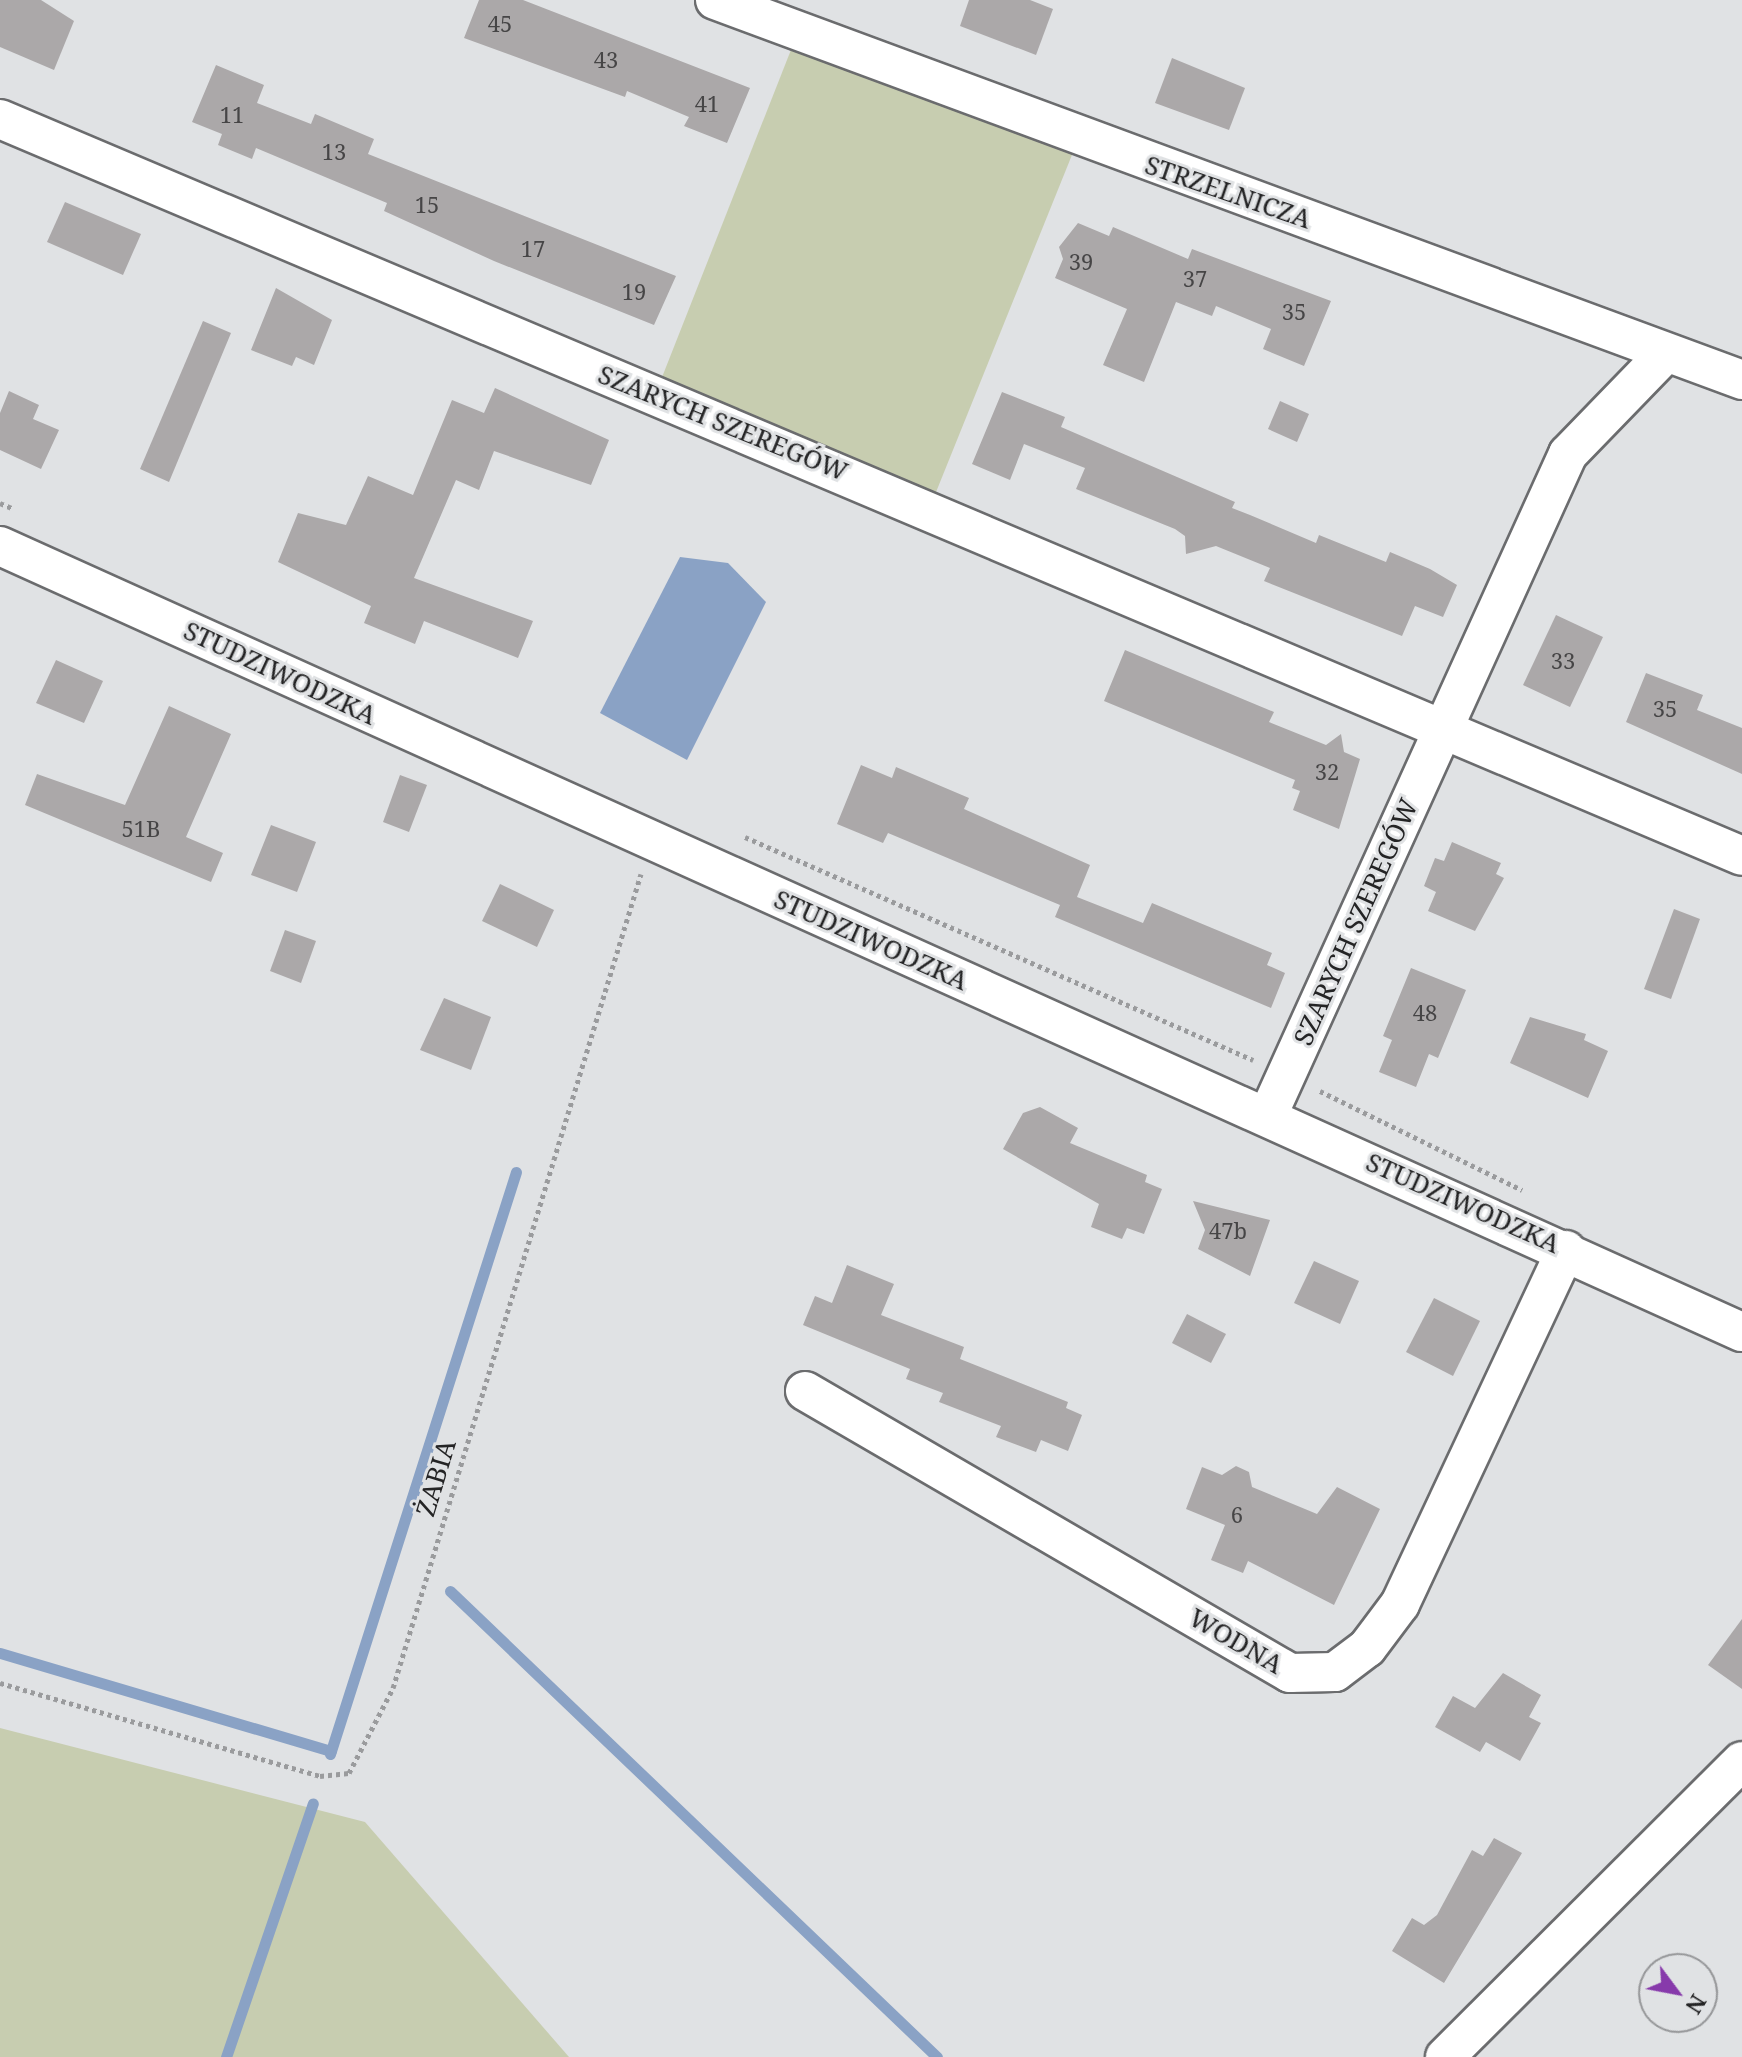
<!DOCTYPE html>
<meta charset="utf-8">
<style>
body{margin:0}
#map{position:relative;width:1742px;height:2057px;overflow:hidden;background:#e0e2e4;font-family:"Noto Serif",serif}
div>[style]{position:absolute}
[style*='--x']{left:calc(var(--x)*1px);top:calc(var(--y)*1px);width:calc(var(--w)*1px);rotate:calc(var(--a)*1deg)}
.green>*{inset:0;background:#c7cdb0}
.water>*{inset:0;background:#8aa2c5}
.stream>*{height:11px;margin:-5.5px;padding:0 5.5px;transform-origin:5.5px;border-radius:5.5px;background:#8aa2c5}
.building>*{inset:0;background:#aba8a9}
.path>*{height:5px;margin-top:-2.5px;transform-origin:0;background:repeating-linear-gradient(90deg,#9a9b9d 0 4px,transparent 0 8px)}
.roads{filter:drop-shadow(2px 0 #6b6c6e) drop-shadow(-2px 0 #6b6c6e) drop-shadow(0 2px #6b6c6e) drop-shadow(0 -2px #6b6c6e)}
.minor>*{height:38px;margin:-19px;padding:0 19px;transform-origin:19px;border-radius:19px;background:#fff}
span{translate:-50% -50%;white-space:nowrap;text-align:center;line-height:1.15;-webkit-text-stroke:6px #e0e2e4;paint-order:stroke}
.number-label{font-size:22px;color:#464546}
.number-label span{-webkit-text-stroke-width:0}
.street-label{font-size:26px;color:#242425}
.north{position:absolute;left:1638px;top:1953px;width:80px;height:80px;box-sizing:border-box;background:#e0e2e4;border:2px solid #959698;border-radius:50%;rotate:122deg;font-size:22px;font-weight:700;line-height:32px;text-align:center;color:#242425}
.north::after{content:'';display:block;margin:auto;width:28px;height:36px;background:#873aab;clip-path:polygon(50% 0,100% 100%,50% 72%,0 100%)}
</style>
<div id="map">
<div class="green">
<i style="clip-path:polygon(798px 32px,1078px 140px,930px 507px,655px 395px)"></i>
<i style="clip-path:polygon(0 1728px,365px 1822px,569px 2057px,0 2057px)"></i>
</div>
<div class="water">
<i style="clip-path:polygon(680px 557px,728px 563px,766px 602px,687px 760px,600px 713px)"></i>
</div>
<div class="stream">
<i style="--x:450;--y:1591;--w:674;--a:43.74"></i>
<i style="--x:0;--y:1653;--w:345;--a:16.5"></i>
<i style="--x:330;--y:1754;--w:611;--a:-72.28"></i>
<i style="--x:226;--y:2057;--w:268;--a:-71.1"></i>
</div>
<div class="building">
<i style="clip-path:polygon(0 0,41px 0,74px 21px,54px 70px,0 47px)"></i>
<i style="clip-path:polygon(479px 0,523px 0,750px 88px,727px 143px,684px 126px,689px 117px,627px 91px,625px 97px,464px 38px)"></i>
<i style="clip-path:polygon(969px 0,1030px 0,1053px 9px,1036px 55px,960px 26px)"></i>
<i style="clip-path:polygon(1172px 58px,1245px 88px,1229px 130px,1155px 103px)"></i>
<i style="clip-path:polygon(216px 65px,264px 85px,257px 103px,311px 124px,315px 114px,374px 139px,368px 154px,676px 276px,654px 325px,494px 261px,384px 211px,387px 203px,256px 148px,252px 159px,218px 145px,222px 134px,192px 122px)"></i>
<i style="clip-path:polygon(65px 202px,141px 234px,123px 275px,47px 242px)"></i>
<i style="clip-path:polygon(1078px 223px,1109px 236px,1113px 227px,1188px 259px,1192px 249px,1331px 301px,1304px 366px,1263px 349px,1271px 329px,1216px 306px,1212px 316px,1176px 302px,1144px 382px,1103px 365px,1127px 309px,1055px 278px,1063px 259px,1059px 247px)"></i>
<i style="clip-path:polygon(276px 288px,332px 320px,314px 365px,296px 357px,292px 366px,251px 350px)"></i>
<i style="clip-path:polygon(203px 321px,231px 333px,169px 482px,140px 469px)"></i>
<i style="clip-path:polygon(495px 388px,609px 440px,591px 485px,494px 451px,479px 490px,456px 480px,414px 578px,533px 621px,518px 658px,424px 621px,415px 644px,364px 623px,371px 606px,278px 562px,298px 513px,346px 525px,368px 476px,413px 495px,452px 400px,484px 413px)"></i>
<i style="clip-path:polygon(9px 391px,39px 405px,33px 419px,59px 430px,41px 469px,0 450px,0 413px)"></i>
<i style="clip-path:polygon(1002px 392px,1065px 417px,1061px 427px,1235px 502px,1232px 508px,1250px 515px,1316px 543px,1319px 535px,1386px 562px,1390px 552px,1430px 569px,1457px 585px,1443px 617px,1415px 606px,1402px 636px,1264px 581px,1270px 568px,1216px 546px,1186px 554px,1185px 536px,1175px 529px,1076px 489px,1085px 468px,1024px 444px,1010px 480px,972px 464px)"></i>
<i style="clip-path:polygon(1280px 401px,1309px 414px,1297px 442px,1268px 429px)"></i>
<i style="clip-path:polygon(1556px 615px,1603px 637px,1570px 707px,1523px 685px)"></i>
<i style="clip-path:polygon(1125px 650px,1274px 712px,1269px 722px,1326px 745px,1341px 734px,1344px 752px,1360px 759px,1339px 829px,1293px 810px,1300px 791px,1292px 788px,1295px 780px,1104px 701px)"></i>
<i style="clip-path:polygon(56px 660px,103px 681px,84px 723px,36px 703px)"></i>
<i style="clip-path:polygon(1646px 673px,1703px 695px,1697px 710px,1742px 728px,1742px 774px,1626px 722px)"></i>
<i style="clip-path:polygon(169px 706px,231px 734px,186px 837px,223px 853px,211px 882px,25px 805px,37px 774px,125px 805px)"></i>
<i style="clip-path:polygon(861px 765px,892px 778px,896px 767px,969px 798px,964px 809px,1090px 865px,1077px 897px,1143px 923px,1152px 903px,1272px 953px,1267px 965px,1285px 973px,1271px 1008px,1055px 917px,1060px 905px,1024px 890px,888px 833px,883px 843px,837px 824px)"></i>
<i style="clip-path:polygon(400px 775px,427px 785px,409px 832px,383px 822px)"></i>
<i style="clip-path:polygon(271px 825px,316px 842px,297px 892px,251px 875px)"></i>
<i style="clip-path:polygon(1452px 842px,1501px 863px,1496px 874px,1504px 878px,1475px 931px,1428px 911px,1436px 892px,1424px 886px,1435px 858px,1444px 861px)"></i>
<i style="clip-path:polygon(500px 884px,554px 910px,537px 947px,482px 921px)"></i>
<i style="clip-path:polygon(1674px 909px,1700px 919px,1671px 999px,1644px 989px)"></i>
<i style="clip-path:polygon(285px 930px,316px 941px,301px 983px,270px 971px)"></i>
<i style="clip-path:polygon(1411px 968px,1466px 990px,1438px 1058px,1429px 1054px,1416px 1087px,1379px 1072px,1392px 1040px,1383px 1036px)"></i>
<i style="clip-path:polygon(444px 998px,491px 1017px,471px 1070px,420px 1050px)"></i>
<i style="clip-path:polygon(1530px 1017px,1586px 1034px,1584px 1040px,1608px 1051px,1588px 1098px,1510px 1063px)"></i>
<i style="clip-path:polygon(1040px 1107px,1078px 1128px,1070px 1143px,1147px 1175px,1145px 1182px,1162px 1189px,1144px 1234px,1127px 1228px,1122px 1239px,1091px 1227px,1099px 1204px,1003px 1149px,1023px 1113px)"></i>
<i style="clip-path:polygon(1193px 1201px,1270px 1220px,1250px 1276px,1198px 1249px,1205px 1230px)"></i>
<i style="clip-path:polygon(1314px 1261px,1359px 1281px,1340px 1324px,1294px 1303px)"></i>
<i style="clip-path:polygon(847px 1265px,894px 1284px,881px 1315px,964px 1347px,960px 1359px,1068px 1402px,1066px 1408px,1082px 1415px,1068px 1451px,1041px 1440px,1036px 1452px,996px 1437px,1001px 1426px,939px 1402px,943px 1393px,906px 1379px,910px 1369px,803px 1325px,815px 1296px,832px 1303px)"></i>
<i style="clip-path:polygon(1434px 1298px,1480px 1321px,1453px 1376px,1406px 1352px)"></i>
<i style="clip-path:polygon(1187px 1314px,1226px 1334px,1211px 1363px,1172px 1343px)"></i>
<i style="clip-path:polygon(1236px 1466px,1249px 1472px,1252px 1487px,1317px 1514px,1337px 1487px,1380px 1509px,1334px 1605px,1248px 1561px,1243px 1573px,1211px 1560px,1225px 1525px,1186px 1509px,1202px 1467px,1222px 1475px)"></i>
<i style="clip-path:polygon(1742px 1619px,1742px 1689px,1708px 1665px)"></i>
<i style="clip-path:polygon(1503px 1673px,1541px 1695px,1529px 1717px,1541px 1723px,1520px 1761px,1486px 1742px,1480px 1752px,1435px 1727px,1453px 1696px,1475px 1708px)"></i>
<i style="clip-path:polygon(1494px 1838px,1522px 1853px,1444px 1983px,1392px 1951px,1412px 1918px,1424px 1925px,1437px 1915px,1472px 1850px,1483px 1856px)"></i>
</div>
<div class="path">
<i style="--x:0;--y:503;--w:15;--a:23"></i>
<i style="--x:745;--y:837;--w:555;--a:23.7"></i>
<i style="--x:1320;--y:1091;--w:225;--a:26.1"></i>
<i style="--x:0;--y:1683;--w:333;--a:16.2"></i>
<i style="--x:320;--y:1776;--w:29;--a:-6"></i>
<i style="--x:349;--y:1773;--w:96;--a:-62.6"></i>
<i style="--x:393;--y:1688;--w:851;--a:-73.06"></i>
</div>
<div class="roads">
<div class="minor">
<i style="--x:715;--y:0;--w:1095;--a:20.3"></i>
<i style="--x:0;--y:119;--w:1891;--a:22.93"></i>
<i style="--x:0;--y:546;--w:1911;--a:24.29"></i>
<i style="--x:1268;--y:1115;--w:726;--a:-65.59"></i>
<i style="--x:1568;--y:454;--w:136;--a:-45.9"></i>
<i style="--x:805;--y:1391;--w:561;--a:30.18"></i>
<i style="--x:1290;--y:1673;--w:45;--a:-1.3"></i>
<i style="--x:1335;--y:1672;--w:40;--a:-37"></i>
<i style="--x:1367;--y:1648;--w:55;--a:-53.1"></i>
<i style="--x:1400;--y:1604;--w:391;--a:-64.9"></i>
<i style="--x:1445;--y:2057;--w:419;--a:-44.9"></i>
</div>
</div>
<div class="number-label">
<span style="left:500px;top:24px">45</span>
<span style="left:606px;top:60px">43</span>
<span style="left:707px;top:104px">41</span>
<span style="left:232px;top:115px">11</span>
<span style="left:334px;top:152px">13</span>
<span style="left:427px;top:205px">15</span>
<span style="left:533px;top:249px">17</span>
<span style="left:1081px;top:262px">39</span>
<span style="left:1195px;top:279px">37</span>
<span style="left:634px;top:292px">19</span>
<span style="left:1294px;top:312px">35</span>
<span style="left:1563px;top:661px">33</span>
<span style="left:1665px;top:709px">35</span>
<span style="left:1327px;top:772px">32</span>
<span style="left:141px;top:829px">51B</span>
<span style="left:1425px;top:1013px">48</span>
<span style="left:1228px;top:1231px">47b</span>
<span style="left:1237px;top:1515px">6</span>
</div>
<div class="street-label">
<span style="left:1228px;top:192px;rotate:19deg">STRZELNICZA</span>
<span style="left:723px;top:423px;rotate:22deg">SZARYCH SZEREGÓW</span>
<span style="left:280px;top:673px;rotate:25deg">STUDZIWODZKA</span>
<span style="left:1356px;top:922px;rotate:-66deg">SZARYCH SZEREGÓW</span>
<span style="left:871px;top:940px;rotate:24deg">STUDZIWODZKA</span>
<span style="left:1463px;top:1203px;rotate:24deg">STUDZIWODZKA</span>
<span style="left:436px;top:1478px;rotate:-73deg">ŻABIA</span>
<span style="left:1236px;top:1641px;rotate:30deg">WODNA</span>
</div>
<div class="north">N</div>
</div>
